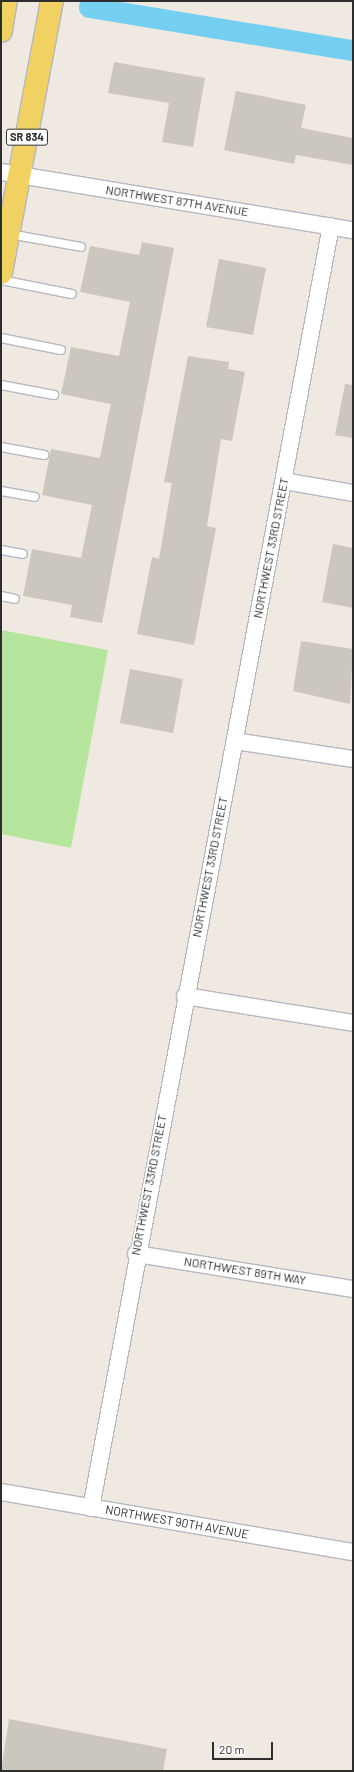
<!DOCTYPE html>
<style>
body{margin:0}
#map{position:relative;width:354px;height:1772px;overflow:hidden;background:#efe9e1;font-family:Barlow,sans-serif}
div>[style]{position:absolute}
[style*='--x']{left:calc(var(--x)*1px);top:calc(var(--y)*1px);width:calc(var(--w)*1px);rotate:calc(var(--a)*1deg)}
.green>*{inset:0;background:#b6e59e}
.canal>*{height:21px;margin:-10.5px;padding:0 10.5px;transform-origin:10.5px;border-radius:10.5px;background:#75cff0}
.building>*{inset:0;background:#cbc7bf}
.roads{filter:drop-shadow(1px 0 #b4b7c1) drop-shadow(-1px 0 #b4b7c1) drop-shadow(0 1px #b4b7c1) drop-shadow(0 -1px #b4b7c1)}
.lane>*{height:8px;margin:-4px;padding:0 4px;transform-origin:4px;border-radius:4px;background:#fff}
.street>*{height:16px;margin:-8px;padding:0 8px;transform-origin:8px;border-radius:8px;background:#fff}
.primary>*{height:22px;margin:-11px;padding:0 11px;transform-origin:11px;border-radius:11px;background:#f2d163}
span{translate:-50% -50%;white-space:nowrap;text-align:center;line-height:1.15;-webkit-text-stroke:3.5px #fff;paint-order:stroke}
.shield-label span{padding:1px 3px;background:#fff;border:1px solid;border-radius:3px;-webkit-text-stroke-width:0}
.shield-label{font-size:11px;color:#2e2e2e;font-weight:700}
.street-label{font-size:12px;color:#2e2e2e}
.frame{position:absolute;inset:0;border:2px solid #2e2e2e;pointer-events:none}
.scale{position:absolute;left:212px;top:1742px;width:61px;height:18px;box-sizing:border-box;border:2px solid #2e2e2e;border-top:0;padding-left:5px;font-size:12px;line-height:14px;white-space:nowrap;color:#2e2e2e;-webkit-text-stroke:3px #fff;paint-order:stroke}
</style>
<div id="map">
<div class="green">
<i style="clip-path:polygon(1px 630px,108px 650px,71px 848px,1px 834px)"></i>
</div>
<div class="canal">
<i style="--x:89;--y:7;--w:267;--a:9.3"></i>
</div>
<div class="building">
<i style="clip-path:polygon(114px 62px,205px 78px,193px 147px,162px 142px,169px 103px,108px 93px)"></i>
<i style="clip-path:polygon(236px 91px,306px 105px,301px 128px,353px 138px,353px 165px,296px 155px,294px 164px,224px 150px)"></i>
<i style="clip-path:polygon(142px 242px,174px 248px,102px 623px,70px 617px,72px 605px,23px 596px,32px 549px,81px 558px,92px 505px,42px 495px,51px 449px,100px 458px,108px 417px,111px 404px,61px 394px,71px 347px,119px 356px,130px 302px,80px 292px,90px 246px,139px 255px)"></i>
<i style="clip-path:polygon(219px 259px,266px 268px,253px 335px,206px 327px)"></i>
<i style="clip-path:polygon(188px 356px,229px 362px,228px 369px,245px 372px,232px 441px,221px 439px,207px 526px,216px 528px,194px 645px,137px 634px,152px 557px,159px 559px,172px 483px,164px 482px)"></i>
<i style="clip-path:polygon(345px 384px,353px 385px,353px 438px,335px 435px)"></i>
<i style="clip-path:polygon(333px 544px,353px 548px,353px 608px,322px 602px)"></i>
<i style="clip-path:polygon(301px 641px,353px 649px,350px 704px,293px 691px)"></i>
<i style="clip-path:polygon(130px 669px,183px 679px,173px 733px,120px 723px)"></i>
<i style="clip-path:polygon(9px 1719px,167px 1749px,163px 1771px,1px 1771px)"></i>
</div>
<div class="roads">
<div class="lane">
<i style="--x:9;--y:234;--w:73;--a:10.2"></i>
<i style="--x:1;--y:280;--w:72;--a:11.2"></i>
<i style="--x:1;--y:338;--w:61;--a:11.3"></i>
<i style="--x:1;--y:385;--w:54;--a:10.7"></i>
<i style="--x:1;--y:447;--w:44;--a:10.5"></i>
<i style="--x:1;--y:491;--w:34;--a:10"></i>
<i style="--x:1;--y:550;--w:22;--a:10"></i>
<i style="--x:1;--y:596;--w:14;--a:12"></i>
</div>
<div class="street">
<i style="--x:1;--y:172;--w:357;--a:9.4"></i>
<i style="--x:284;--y:481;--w:70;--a:9.9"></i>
<i style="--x:235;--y:741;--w:119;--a:8.7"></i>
<i style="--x:185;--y:996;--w:170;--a:9.1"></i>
<i style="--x:136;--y:1254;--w:220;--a:9.2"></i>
<i style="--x:1;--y:1492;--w:357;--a:9.7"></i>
<i style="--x:91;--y:1508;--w:1304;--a:-79.4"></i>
</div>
<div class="primary">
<i style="--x:1;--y:31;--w:30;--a:-81"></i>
<i style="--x:1;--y:273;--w:277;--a:-79.4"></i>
</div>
</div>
<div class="shield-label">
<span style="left:27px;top:137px">SR 834</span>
</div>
<div class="street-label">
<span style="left:177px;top:201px;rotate:9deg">NORTHWEST 87TH AVENUE</span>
<span style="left:271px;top:548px;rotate:-79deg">NORTHWEST 33RD STREET</span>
<span style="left:210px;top:867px;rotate:-79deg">NORTHWEST 33RD STREET</span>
<span style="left:149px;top:1185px;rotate:-79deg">NORTHWEST 33RD STREET</span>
<span style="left:245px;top:1271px;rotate:9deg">NORTHWEST 89TH WAY</span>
<span style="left:177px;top:1522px;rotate:10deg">NORTHWEST 90TH AVENUE</span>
</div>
<div class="frame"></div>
<div class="scale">20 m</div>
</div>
